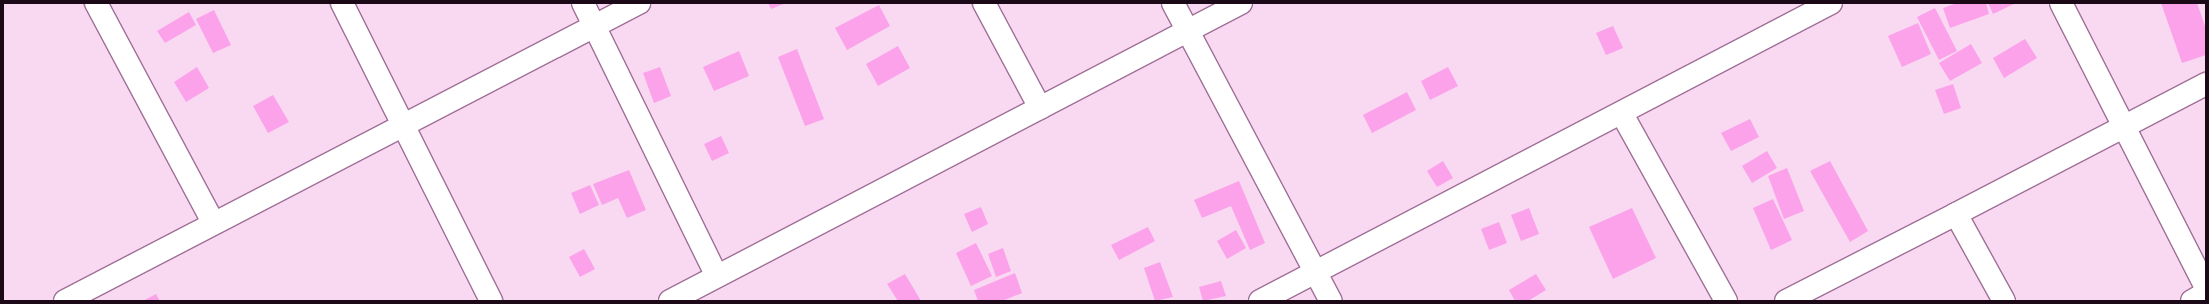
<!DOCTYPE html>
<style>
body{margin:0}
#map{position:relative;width:2209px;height:304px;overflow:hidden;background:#f9d8f2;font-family:Figtree,sans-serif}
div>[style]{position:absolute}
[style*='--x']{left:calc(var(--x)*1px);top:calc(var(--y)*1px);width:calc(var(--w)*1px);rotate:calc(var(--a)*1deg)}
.building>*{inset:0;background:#fba2ea}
.roads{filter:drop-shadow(1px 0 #a07097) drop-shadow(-1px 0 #a07097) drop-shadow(0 1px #a07097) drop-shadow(0 -1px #a07097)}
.minor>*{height:22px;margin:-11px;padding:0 11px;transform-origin:11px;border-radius:11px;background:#fff}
span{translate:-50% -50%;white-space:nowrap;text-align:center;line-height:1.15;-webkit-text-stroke:3px #f8edf6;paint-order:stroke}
.frame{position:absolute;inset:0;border:4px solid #1b0918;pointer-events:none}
</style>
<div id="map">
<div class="building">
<i style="clip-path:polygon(768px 3px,786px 3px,771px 9px)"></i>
<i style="clip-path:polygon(1957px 3px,1986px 3px,1989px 14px,1950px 28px,1943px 8px)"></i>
<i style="clip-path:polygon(1988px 3px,2016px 3px,1993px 14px)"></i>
<i style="clip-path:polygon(2161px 3px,2197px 3px,2206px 29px,2206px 55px,2182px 63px)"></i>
<i style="clip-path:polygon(879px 5px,890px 26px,847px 50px,835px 28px)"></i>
<i style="clip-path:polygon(1935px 8px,1957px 51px,1939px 60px,1917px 17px)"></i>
<i style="clip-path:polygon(214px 10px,231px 45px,213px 53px,196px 19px)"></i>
<i style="clip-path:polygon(189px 12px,196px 25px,165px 43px,157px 31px)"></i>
<i style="clip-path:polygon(1918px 23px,1931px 54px,1902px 67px,1888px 36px)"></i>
<i style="clip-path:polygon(1613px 26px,1623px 48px,1606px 55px,1596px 33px)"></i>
<i style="clip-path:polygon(2025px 39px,2037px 58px,2004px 78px,1993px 58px)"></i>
<i style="clip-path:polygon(1971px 44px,1982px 63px,1950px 81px,1939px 63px)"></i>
<i style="clip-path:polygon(898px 46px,910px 68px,878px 86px,866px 64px)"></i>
<i style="clip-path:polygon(797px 49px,824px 119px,805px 126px,778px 57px)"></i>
<i style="clip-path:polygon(739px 51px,749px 76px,714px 91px,703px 67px)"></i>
<i style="clip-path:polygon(197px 67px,209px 88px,186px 102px,174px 82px)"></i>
<i style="clip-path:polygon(660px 67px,671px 96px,654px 103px,643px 73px)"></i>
<i style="clip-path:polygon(1448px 67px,1458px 86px,1430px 100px,1421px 81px)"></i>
<i style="clip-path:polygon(1953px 84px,1961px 108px,1944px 114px,1935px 90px)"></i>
<i style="clip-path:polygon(1407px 92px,1416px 110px,1372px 133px,1363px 115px)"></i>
<i style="clip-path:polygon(273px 95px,289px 122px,268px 133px,253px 106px)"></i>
<i style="clip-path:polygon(1750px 119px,1759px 137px,1731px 151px,1721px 133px)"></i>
<i style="clip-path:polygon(721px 136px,729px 153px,712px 161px,704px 144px)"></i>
<i style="clip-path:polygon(1767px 151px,1777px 168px,1752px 183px,1742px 166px)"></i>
<i style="clip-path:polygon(1443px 161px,1453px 178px,1437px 187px,1427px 171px)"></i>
<i style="clip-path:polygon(1830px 161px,1868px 231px,1850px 242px,1810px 171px)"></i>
<i style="clip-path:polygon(1787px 168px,1804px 211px,1784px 219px,1768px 176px)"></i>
<i style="clip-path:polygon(629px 170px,646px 210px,627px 218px,618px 198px,602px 205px,593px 184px)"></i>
<i style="clip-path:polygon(1239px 181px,1265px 243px,1250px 250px,1231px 206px,1202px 218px,1194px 200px)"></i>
<i style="clip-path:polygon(590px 185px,599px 205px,580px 214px,571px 193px)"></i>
<i style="clip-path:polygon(1773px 199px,1792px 240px,1771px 250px,1753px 208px)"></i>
<i style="clip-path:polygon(981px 207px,988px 224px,972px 232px,964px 214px)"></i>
<i style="clip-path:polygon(1529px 208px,1539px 234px,1521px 241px,1511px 215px)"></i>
<i style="clip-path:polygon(1632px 208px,1656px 258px,1613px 279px,1589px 227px)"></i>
<i style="clip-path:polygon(1499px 222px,1507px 243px,1489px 250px,1481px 229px)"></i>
<i style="clip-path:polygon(1148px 227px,1155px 241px,1119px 260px,1111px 245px)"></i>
<i style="clip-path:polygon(1236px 230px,1246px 248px,1227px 259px,1217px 241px)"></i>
<i style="clip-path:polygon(976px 243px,992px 276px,971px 286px,956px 253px)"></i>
<i style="clip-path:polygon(1003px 248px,1011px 271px,996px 277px,988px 254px)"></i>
<i style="clip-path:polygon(584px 249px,595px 269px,580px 277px,569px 257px)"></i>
<i style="clip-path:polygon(1160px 262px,1173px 297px,1155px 301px,1144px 268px)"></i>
<i style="clip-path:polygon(1015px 273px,1022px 293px,1002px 301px,978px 301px,974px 290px)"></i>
<i style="clip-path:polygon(905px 274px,921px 301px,898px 301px,887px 284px)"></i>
<i style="clip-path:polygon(1536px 274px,1546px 290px,1528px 301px,1515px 301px,1509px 290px)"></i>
<i style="clip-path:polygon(1221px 281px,1226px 296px,1203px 301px,1199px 287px)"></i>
<i style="clip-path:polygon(156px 294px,160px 301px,143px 301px)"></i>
</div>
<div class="roads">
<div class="minor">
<i style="--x:96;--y:3;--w:248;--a:61.9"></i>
<i style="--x:342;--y:3;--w:333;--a:63.4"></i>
<i style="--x:583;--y:3;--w:304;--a:63.9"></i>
<i style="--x:984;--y:3;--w:119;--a:61.9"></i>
<i style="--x:1173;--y:3;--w:337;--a:62.1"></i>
<i style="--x:2061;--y:3;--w:320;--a:63"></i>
<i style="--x:1622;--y:114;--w:214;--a:60.9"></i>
<i style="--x:65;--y:301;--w:647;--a:-27.44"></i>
<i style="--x:670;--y:301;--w:644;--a:-27.56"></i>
<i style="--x:1260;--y:301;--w:644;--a:-27.56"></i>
<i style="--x:1786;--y:301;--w:191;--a:-27.1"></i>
<i style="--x:2004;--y:301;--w:99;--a:-118.9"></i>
<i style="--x:1956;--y:214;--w:282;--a:-27.5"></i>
<i style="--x:2192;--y:301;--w:16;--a:-30"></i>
</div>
</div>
<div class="frame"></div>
</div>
